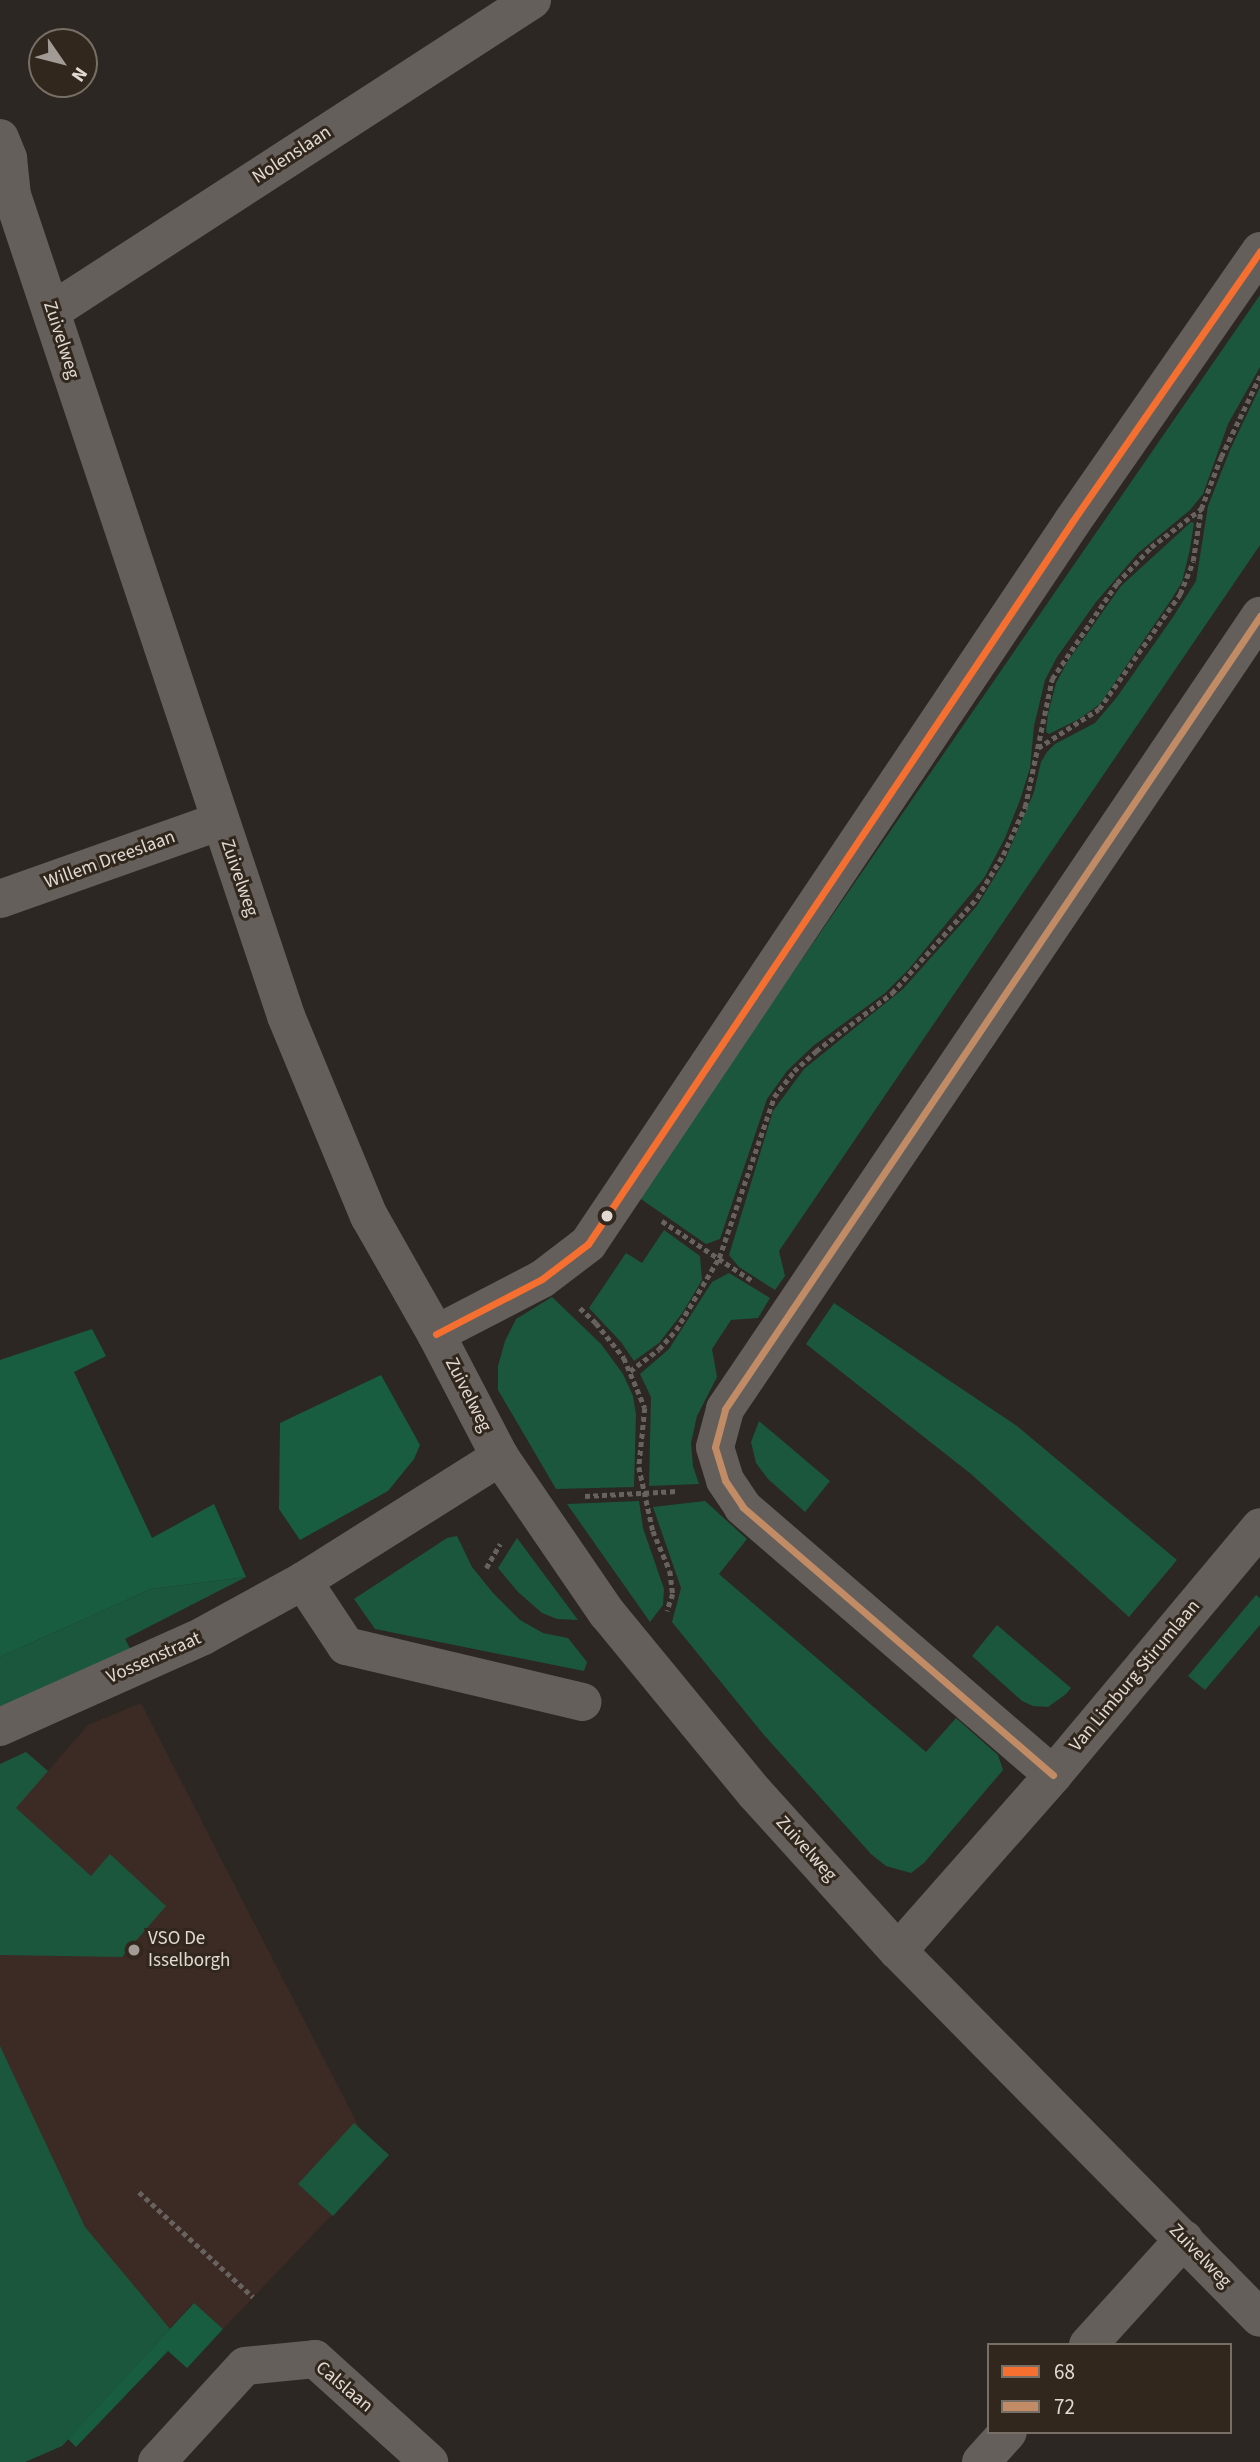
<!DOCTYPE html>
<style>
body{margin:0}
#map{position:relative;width:1260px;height:2462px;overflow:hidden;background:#2c2722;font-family:"Source Sans 3",sans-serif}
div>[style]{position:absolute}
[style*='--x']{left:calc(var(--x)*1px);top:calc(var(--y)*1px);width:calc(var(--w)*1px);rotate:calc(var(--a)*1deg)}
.education>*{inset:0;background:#3c2a25}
.green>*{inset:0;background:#1a573d}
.forest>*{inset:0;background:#185d40}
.path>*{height:4.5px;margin-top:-2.25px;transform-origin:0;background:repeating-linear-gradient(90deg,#67625e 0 5px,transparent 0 8.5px)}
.minor>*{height:38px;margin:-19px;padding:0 19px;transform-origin:19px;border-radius:19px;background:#645f5b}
.bus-1>*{height:7px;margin:-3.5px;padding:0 3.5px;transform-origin:3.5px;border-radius:3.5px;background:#f46f30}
.bus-2>*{height:7px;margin:-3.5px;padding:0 3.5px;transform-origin:3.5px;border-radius:3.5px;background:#c18c65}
.dots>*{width:19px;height:19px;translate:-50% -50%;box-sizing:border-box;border:4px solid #31271d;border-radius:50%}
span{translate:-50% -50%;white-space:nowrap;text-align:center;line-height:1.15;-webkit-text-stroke:6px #31271d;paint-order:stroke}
.street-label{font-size:19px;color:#e1dad3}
.poi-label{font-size:19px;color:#e1dad3}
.left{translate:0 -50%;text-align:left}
.legend{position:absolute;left:987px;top:2343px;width:245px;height:91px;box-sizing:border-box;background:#31271d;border:2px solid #776f66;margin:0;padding:9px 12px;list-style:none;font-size:21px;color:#e1dad3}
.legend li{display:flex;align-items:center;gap:14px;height:35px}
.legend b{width:35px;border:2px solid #776f66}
.north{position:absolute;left:28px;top:28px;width:70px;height:70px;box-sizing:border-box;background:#31271d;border:2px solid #776f66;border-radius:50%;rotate:125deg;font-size:19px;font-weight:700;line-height:28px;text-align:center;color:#e1dad3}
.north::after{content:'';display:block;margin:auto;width:24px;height:32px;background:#a29b95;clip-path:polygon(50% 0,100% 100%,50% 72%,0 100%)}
</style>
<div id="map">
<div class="education">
<i style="clip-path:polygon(141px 1703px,360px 2129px,389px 2155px,223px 2329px,193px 2303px,62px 2446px,25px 2462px,0 2462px,0 1764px,26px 1752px,48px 1771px,88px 1725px)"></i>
</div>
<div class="green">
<i style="clip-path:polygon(1260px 295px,1260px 367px,1228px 424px,1203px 494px,1190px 510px,1138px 553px,1096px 602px,1057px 657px,1045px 680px,1034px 726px,1030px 768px,1020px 800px,1005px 838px,984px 878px,908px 970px,885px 993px,813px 1046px,787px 1071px,767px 1099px,720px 1239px,706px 1244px,638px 1197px)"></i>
<i style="clip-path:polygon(1260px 387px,1260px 545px,779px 1251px,785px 1276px,775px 1290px,739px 1267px,729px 1255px,773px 1111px,804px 1069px,903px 989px,977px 906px,1005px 860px,1034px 792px,1041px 762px,1047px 752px,1055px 744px,1095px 723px,1117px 697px,1173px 617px,1196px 581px,1208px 506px,1230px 450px)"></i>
<i style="clip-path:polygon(1191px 522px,1194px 523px,1190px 549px,1182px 582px,1171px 600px,1100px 704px,1079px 719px,1049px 734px,1046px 732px,1048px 714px,1056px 683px,1068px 661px,1121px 586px)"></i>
<i style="clip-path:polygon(664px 1230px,700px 1256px,702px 1280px,683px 1312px,659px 1343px,634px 1361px,621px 1342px,589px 1308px,626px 1253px,642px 1263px)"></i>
<i style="clip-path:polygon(729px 1273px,770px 1298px,758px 1318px,731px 1320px,712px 1349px,717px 1377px,697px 1416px,691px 1443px,693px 1466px,699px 1484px,649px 1486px,651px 1397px,640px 1374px,669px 1349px,712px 1282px)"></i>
<i style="clip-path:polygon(552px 1297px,601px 1344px,623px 1374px,633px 1396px,636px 1415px,634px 1487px,556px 1489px,498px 1390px,498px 1366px,505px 1341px,516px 1319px)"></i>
<i style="clip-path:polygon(834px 1303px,1017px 1426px,1177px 1560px,1129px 1617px,971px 1474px,806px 1344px)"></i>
<i style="clip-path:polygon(759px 1421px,830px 1481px,805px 1512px,768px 1479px,756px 1463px,751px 1442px)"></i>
<i style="clip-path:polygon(639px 1501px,643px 1528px,664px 1589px,663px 1605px,650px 1622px,567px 1504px)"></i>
<i style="clip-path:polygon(705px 1501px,747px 1539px,719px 1574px,926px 1752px,956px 1718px,998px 1755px,1003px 1770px,924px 1863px,911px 1873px,886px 1866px,871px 1854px,764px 1735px,672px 1622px,681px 1588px,653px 1507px)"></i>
<i style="clip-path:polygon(457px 1536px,472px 1567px,493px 1593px,520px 1620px,543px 1633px,568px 1638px,587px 1662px,584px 1671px,375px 1629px,354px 1599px,447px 1538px)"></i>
<i style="clip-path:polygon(517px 1538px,578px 1620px,557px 1619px,542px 1613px,518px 1592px,498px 1568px)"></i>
<i style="clip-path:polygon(246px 1577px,125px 1639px,133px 1654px,0 1711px,0 1657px,151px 1589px)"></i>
<i style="clip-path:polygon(1256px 1595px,1260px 1598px,1260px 1625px,1205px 1690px,1188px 1676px)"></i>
<i style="clip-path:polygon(997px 1625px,1071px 1688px,1066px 1694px,1048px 1707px,1033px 1706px,1022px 1701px,972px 1656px)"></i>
<i style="clip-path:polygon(26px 1752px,48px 1771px,16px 1808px,91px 1876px,110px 1854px,166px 1906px,122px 1957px,0 1955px,0 1764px)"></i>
<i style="clip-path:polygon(0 2046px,85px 2227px,170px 2329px,62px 2446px,25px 2462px,0 2462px)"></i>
<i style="clip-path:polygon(354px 2123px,389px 2155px,333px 2216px,298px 2184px)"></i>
</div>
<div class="forest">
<i style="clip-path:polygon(92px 1329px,106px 1356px,74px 1372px,152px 1538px,214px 1504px,246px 1577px,151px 1589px,0 1657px,0 1360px)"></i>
<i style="clip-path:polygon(381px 1375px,420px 1445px,414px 1459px,388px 1491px,300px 1540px,279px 1509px,280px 1423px)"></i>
<i style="clip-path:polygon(194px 2303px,223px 2329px,187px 2368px,168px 2351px,76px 2447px,68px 2439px)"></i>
</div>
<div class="path">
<i style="--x:1038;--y:748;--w:72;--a:-32.6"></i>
<i style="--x:1099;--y:709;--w:141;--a:-54.8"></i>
<i style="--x:1180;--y:594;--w:35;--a:-68"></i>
<i style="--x:1193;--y:561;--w:53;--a:-81.3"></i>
<i style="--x:1201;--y:509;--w:56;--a:-69"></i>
<i style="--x:1221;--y:457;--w:90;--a:-64.3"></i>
<i style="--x:662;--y:1221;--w:110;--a:33.5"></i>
<i style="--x:580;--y:1308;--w:22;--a:43"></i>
<i style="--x:596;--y:1323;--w:45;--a:51.3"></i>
<i style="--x:624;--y:1358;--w:54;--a:67.2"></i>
<i style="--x:645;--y:1408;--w:59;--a:95.8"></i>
<i style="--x:639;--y:1467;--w:66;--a:77.7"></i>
<i style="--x:653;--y:1531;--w:43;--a:67"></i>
<i style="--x:670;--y:1571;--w:23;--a:83"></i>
<i style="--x:673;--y:1594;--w:18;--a:109"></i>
<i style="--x:630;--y:1371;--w:36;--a:-37"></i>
<i style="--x:659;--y:1349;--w:25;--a:-48"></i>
<i style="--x:676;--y:1330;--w:84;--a:-59.2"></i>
<i style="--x:719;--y:1258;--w:170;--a:-71.1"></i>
<i style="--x:774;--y:1097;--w:33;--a:-52"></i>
<i style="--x:794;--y:1071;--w:30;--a:-42"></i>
<i style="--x:816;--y:1051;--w:96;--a:-37.3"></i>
<i style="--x:892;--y:993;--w:127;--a:-48.2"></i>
<i style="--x:977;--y:898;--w:50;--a:-58.8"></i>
<i style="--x:1003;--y:855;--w:53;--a:-65.4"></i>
<i style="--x:1025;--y:807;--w:131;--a:-78.1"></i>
<i style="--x:1052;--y:679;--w:116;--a:-55.9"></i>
<i style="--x:1117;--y:583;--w:50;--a:-46.6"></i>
<i style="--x:1151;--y:547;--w:63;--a:-37.2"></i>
<i style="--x:585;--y:1496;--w:93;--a:-3.1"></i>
<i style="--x:486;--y:1568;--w:28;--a:-60"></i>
<i style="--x:139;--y:2192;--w:155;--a:42.6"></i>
</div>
<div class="minor">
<i style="--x:0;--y:138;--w:22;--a:68"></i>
<i style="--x:8;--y:158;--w:37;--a:84"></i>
<i style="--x:12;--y:195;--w:866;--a:71.54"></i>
<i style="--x:286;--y:1016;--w:217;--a:67.5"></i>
<i style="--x:369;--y:1216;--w:136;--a:60.4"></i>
<i style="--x:436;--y:1334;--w:139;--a:62.5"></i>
<i style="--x:500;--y:1457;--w:189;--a:55.6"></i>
<i style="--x:607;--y:1613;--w:233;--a:50.6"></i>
<i style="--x:755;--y:1793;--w:213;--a:47.9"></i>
<i style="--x:898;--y:1951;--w:515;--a:45.39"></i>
<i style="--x:52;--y:311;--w:572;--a:-32.94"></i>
<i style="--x:0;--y:899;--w:233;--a:-19.5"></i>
<i style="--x:436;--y:1334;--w:119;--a:-27.4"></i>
<i style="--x:542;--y:1279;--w:58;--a:-37.3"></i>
<i style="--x:588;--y:1244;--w:869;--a:-56.16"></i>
<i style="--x:1072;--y:522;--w:330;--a:-55.2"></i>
<i style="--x:303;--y:1581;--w:78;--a:56.5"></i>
<i style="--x:346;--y:1646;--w:243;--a:13.3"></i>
<i style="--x:0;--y:1727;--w:222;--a:-24.1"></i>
<i style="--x:203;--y:1636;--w:114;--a:-28.8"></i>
<i style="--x:303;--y:1581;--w:233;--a:-32.2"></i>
<i style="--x:1053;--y:1775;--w:410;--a:-139.2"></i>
<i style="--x:743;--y:1507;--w:32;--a:-124"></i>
<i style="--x:725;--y:1480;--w:34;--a:-107"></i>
<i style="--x:715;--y:1447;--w:39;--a:-75"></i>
<i style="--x:725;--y:1409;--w:957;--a:-55.99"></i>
<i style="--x:898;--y:1951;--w:235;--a:-48.6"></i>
<i style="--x:1053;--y:1775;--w:323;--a:-50.1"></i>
<i style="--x:1088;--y:2345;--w:143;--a:-47.8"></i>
<i style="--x:157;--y:2462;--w:130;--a:-47.5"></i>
<i style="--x:245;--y:2366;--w:70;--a:-5.7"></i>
<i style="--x:315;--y:2359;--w:154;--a:42.1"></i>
<i style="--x:981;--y:2462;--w:40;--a:-48"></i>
</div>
<div class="bus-1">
<i style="--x:436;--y:1334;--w:119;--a:-27.4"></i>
<i style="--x:542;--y:1279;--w:58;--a:-37.3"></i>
<i style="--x:588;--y:1244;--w:869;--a:-56.16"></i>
<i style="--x:1072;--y:522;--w:330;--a:-55.2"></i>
</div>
<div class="bus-2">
<i style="--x:1053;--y:1775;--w:410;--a:-139.2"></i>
<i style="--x:743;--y:1507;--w:32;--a:-124"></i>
<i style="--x:725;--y:1480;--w:34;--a:-107"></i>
<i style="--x:715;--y:1447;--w:39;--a:-75"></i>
<i style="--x:725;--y:1409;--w:957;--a:-55.99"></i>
</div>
<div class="dots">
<i style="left:607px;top:1216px;background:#e1dad3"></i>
<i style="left:134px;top:1950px;background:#a29b95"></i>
</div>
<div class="street-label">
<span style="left:292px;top:155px;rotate:-33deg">Nolenslaan</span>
<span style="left:61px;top:340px;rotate:72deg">Zuivelweg</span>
<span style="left:110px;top:860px;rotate:-20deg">Willem Dreeslaan</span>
<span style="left:239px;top:878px;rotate:71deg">Zuivelweg</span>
<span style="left:468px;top:1395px;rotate:63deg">Zuivelweg</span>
<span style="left:154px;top:1658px;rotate:-24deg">Vossenstraat</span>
<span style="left:1135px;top:1676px;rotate:-50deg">Van Limburg Stirumlaan</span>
<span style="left:806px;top:1849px;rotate:48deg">Zuivelweg</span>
<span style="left:1200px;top:2256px;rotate:46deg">Zuivelweg</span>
<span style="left:344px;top:2387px;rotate:40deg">Calslaan</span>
</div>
<div class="poi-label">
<span class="left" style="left:148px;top:1950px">VSO De<br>Isselborgh</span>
</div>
<ul class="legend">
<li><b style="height:9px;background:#f46f30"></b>68</li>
<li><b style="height:9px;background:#c18c65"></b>72</li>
</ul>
<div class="north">N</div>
</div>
